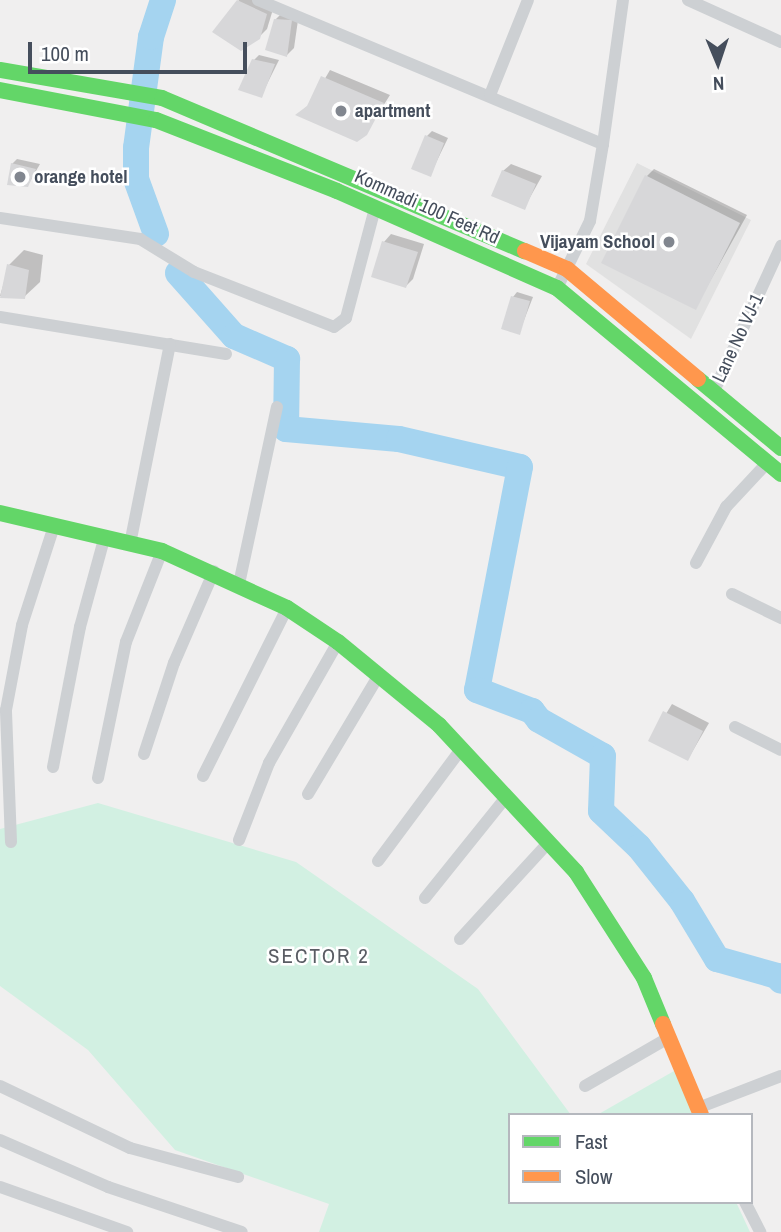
<!DOCTYPE html>
<style>
body{margin:0}
#map{position:relative;width:781px;height:1232px;overflow:hidden;background:#f0efef;font-family:"Archivo Narrow",sans-serif}
div>[style]{position:absolute}
[style*='--x']{left:calc(var(--x)*1px);top:calc(var(--y)*1px);width:calc(var(--w)*1px);rotate:calc(var(--a)*1deg)}
.education>*{inset:0;background:#e1e1e1}
.green>*{inset:0;background:#d2f0e2}
.shadow>*{inset:0;background:#0003}
.river>*{height:26px;margin:-13px;padding:0 13px;transform-origin:13px;border-radius:13px;background:#a5d4f0}
.building>*{inset:0;background:#d7d7d9}
.street>*{height:12px;margin:-6px;padding:0 6px;transform-origin:6px;border-radius:6px;background:#cdd0d3}
.fast>*{height:16px;margin:-8px;padding:0 8px;transform-origin:8px;border-radius:8px;background:#63d668}
.slow>*{height:16px;margin:-8px;padding:0 8px;transform-origin:8px;border-radius:8px;background:#ff974d}
.dots>*{width:19px;height:19px;translate:-50% -50%;box-sizing:border-box;border:4px solid #fff;border-radius:50%}
span{translate:-50% -50%;white-space:nowrap;text-align:center;line-height:1.15;-webkit-text-stroke:5px #fff;paint-order:stroke}
.poi-label{font-size:19px;color:#454e5c;font-weight:700}
.left{translate:0 -50%;text-align:left}
.right{translate:-100% -50%;text-align:right}
.street-label{font-size:19px;color:#454e5c}
.neighbourhood-label{font-size:21px;color:#5a5d64;letter-spacing:2px}
.legend{position:absolute;left:508px;top:1113px;width:245px;height:91px;box-sizing:border-box;background:#fff;border:2px solid #b5b8be;margin:0;padding:9px 12px;list-style:none;font-size:21px;color:#454e5c}
.legend li{display:flex;align-items:center;gap:14px;height:35px}
.legend b{width:35px;border:2px solid #b5b8be}
.north{position:absolute;left:683px;top:28px;width:70px;height:70px;-webkit-text-stroke:5px #fff;paint-order:stroke;rotate:178deg;font-size:19px;font-weight:700;line-height:28px;text-align:center;color:#454e5c}
.north::after{content:'';display:block;margin:auto;width:24px;height:32px;background:#454e5c;clip-path:polygon(50% 0,100% 100%,50% 72%,0 100%)}
.scale{position:absolute;left:28px;top:42px;width:219px;height:32px;box-sizing:border-box;border:4px solid #454e5c;border-top:0;padding-left:9px;font-size:21px;line-height:24px;white-space:nowrap;color:#454e5c;-webkit-text-stroke:5px #fff;paint-order:stroke}
</style>
<div id="map">
<div class="education">
<i style="clip-path:polygon(637px 163px,751px 220px,691px 339px,586px 264px)"></i>
</div>
<div class="green">
<i style="clip-path:polygon(98px 803px,296px 862px,478px 989px,571px 1115px,510px 1115px,510px 1202px,736px 1202px,750px 1232px,319px 1232px,329px 1204px,175px 1150px,88px 1050px,0 986px,0 829px)"></i>
<i style="clip-path:polygon(674px 1071px,695px 1115px,597px 1115px)"></i>
</div>
<div class="shadow">
<i style="clip-path:polygon(239px 0,263px 0,274px 6px,267px 29px,259px 37px,215px 32px)"></i>
<i style="clip-path:polygon(283px 12px,299px 13px,294px 48px,287px 55px,275px 20px)"></i>
<i style="clip-path:polygon(259px 55px,279px 60px,261px 96px,254px 60px)"></i>
<i style="clip-path:polygon(330px 70px,390px 95px,366px 133px,298px 114px,310px 104px)"></i>
<i style="clip-path:polygon(432px 131px,448px 138px,430px 175px,427px 136px)"></i>
<i style="clip-path:polygon(17px 159px,40px 164px,28px 185px,12px 164px)"></i>
<i style="clip-path:polygon(511px 164px,542px 176px,524px 208px,503px 171px)"></i>
<i style="clip-path:polygon(654px 169px,747px 215px,695px 308px,647px 176px)"></i>
<i style="clip-path:polygon(391px 234px,424px 244px,413px 279px,406px 286px,384px 242px)"></i>
<i style="clip-path:polygon(24px 250px,43px 255px,40px 282px,24px 297px,0 296px,9px 265px)"></i>
<i style="clip-path:polygon(517px 292px,533px 297px,519px 333px,513px 297px)"></i>
<i style="clip-path:polygon(672px 704px,709px 723px,688px 759px,650px 740px)"></i>
</div>
<div class="river">
<i style="--x:156;--y:234;--w:59;--a:-110"></i>
<i style="--x:136;--y:179;--w:31;--a:-90"></i>
<i style="--x:136;--y:148;--w:112;--a:-82.3"></i>
<i style="--x:151;--y:37;--w:39;--a:-72"></i>
<i style="--x:178;--y:273;--w:84;--a:48.4"></i>
<i style="--x:234;--y:336;--w:58;--a:23.5"></i>
<i style="--x:287;--y:359;--w:70;--a:90.8"></i>
<i style="--x:286;--y:429;--w:113;--a:5.1"></i>
<i style="--x:399;--y:439;--w:124;--a:13"></i>
<i style="--x:520;--y:467;--w:227;--a:100.9"></i>
<i style="--x:477;--y:690;--w:59;--a:20.9"></i>
<i style="--x:532;--y:711;--w:11;--a:52"></i>
<i style="--x:539;--y:720;--w:73;--a:29.4"></i>
<i style="--x:603;--y:756;--w:55;--a:92.1"></i>
<i style="--x:601;--y:811;--w:52;--a:43.5"></i>
<i style="--x:639;--y:847;--w:69;--a:51.5"></i>
<i style="--x:682;--y:901;--w:68;--a:58.9"></i>
<i style="--x:717;--y:959;--w:62;--a:15.8"></i>
<i style="--x:777;--y:976;--w:6;--a:51"></i>
</div>
<div class="building">
<i style="clip-path:polygon(237px 0,267px 14px,260px 39px,241px 51px,212px 32px)"></i>
<i style="clip-path:polygon(274px 19px,292px 20px,287px 57px,265px 50px)"></i>
<i style="clip-path:polygon(252px 59px,275px 64px,262px 98px,238px 90px)"></i>
<i style="clip-path:polygon(321px 76px,384px 103px,367px 135px,357px 142px,295px 115px,307px 106px)"></i>
<i style="clip-path:polygon(425px 135px,444px 143px,431px 177px,411px 169px)"></i>
<i style="clip-path:polygon(11px 163px,36px 169px,28px 187px,7px 185px)"></i>
<i style="clip-path:polygon(502px 170px,536px 184px,525px 210px,491px 196px)"></i>
<i style="clip-path:polygon(645px 175px,740px 223px,696px 310px,601px 263px)"></i>
<i style="clip-path:polygon(382px 241px,418px 252px,406px 288px,371px 277px)"></i>
<i style="clip-path:polygon(7px 264px,29px 270px,25px 299px,0 298px)"></i>
<i style="clip-path:polygon(511px 296px,530px 301px,520px 335px,501px 329px)"></i>
<i style="clip-path:polygon(663px 711px,703px 731px,688px 761px,648px 741px)"></i>
</div>
<div class="street">
<i style="--x:258;--y:0;--w:374;--a:22.7"></i>
<i style="--x:603;--y:144;--w:78;--a:99.6"></i>
<i style="--x:590;--y:221;--w:75;--a:116.2"></i>
<i style="--x:688;--y:0;--w:102;--a:24.3"></i>
<i style="--x:490;--y:95;--w:102;--a:-68.2"></i>
<i style="--x:603;--y:144;--w:145;--a:-82.1"></i>
<i style="--x:0;--y:218;--w:142;--a:8.5"></i>
<i style="--x:140;--y:239;--w:63;--a:31.4"></i>
<i style="--x:194;--y:272;--w:150;--a:21.4"></i>
<i style="--x:334;--y:327;--w:15;--a:-37"></i>
<i style="--x:346;--y:318;--w:114;--a:-75.2"></i>
<i style="--x:0;--y:317;--w:229;--a:9.3"></i>
<i style="--x:714;--y:391;--w:160;--a:-65.2"></i>
<i style="--x:130;--y:544;--w:204;--a:-78.7"></i>
<i style="--x:696;--y:563;--w:64;--a:-61.8"></i>
<i style="--x:726;--y:507;--w:60;--a:-47"></i>
<i style="--x:239;--y:584;--w:181;--a:-77.9"></i>
<i style="--x:732;--y:594;--w:55;--a:26.1"></i>
<i style="--x:735;--y:727;--w:51;--a:26.6"></i>
<i style="--x:144;--y:754;--w:96;--a:-71.8"></i>
<i style="--x:174;--y:663;--w:100;--a:-66.5"></i>
<i style="--x:53;--y:767;--w:143;--a:-79.1"></i>
<i style="--x:80;--y:627;--w:91;--a:-74.7"></i>
<i style="--x:203;--y:776;--w:188;--a:-63.4"></i>
<i style="--x:98;--y:778;--w:139;--a:-78.4"></i>
<i style="--x:126;--y:642;--w:98;--a:-68.4"></i>
<i style="--x:308;--y:794;--w:139;--a:-59.2"></i>
<i style="--x:239;--y:840;--w:83;--a:-68.7"></i>
<i style="--x:269;--y:763;--w:139;--a:-60.3"></i>
<i style="--x:11;--y:842;--w:132;--a:-92.2"></i>
<i style="--x:6;--y:710;--w:86;--a:-79.3"></i>
<i style="--x:22;--y:625;--w:104;--a:-72.1"></i>
<i style="--x:378;--y:861;--w:141;--a:-53.4"></i>
<i style="--x:425;--y:898;--w:131;--a:-51.2"></i>
<i style="--x:460;--y:939;--w:132;--a:-47.5"></i>
<i style="--x:0;--y:1086;--w:144;--a:25.5"></i>
<i style="--x:130;--y:1148;--w:112;--a:15"></i>
<i style="--x:585;--y:1086;--w:96;--a:-30"></i>
<i style="--x:698;--y:1108;--w:89;--a:-21.1"></i>
<i style="--x:0;--y:1140;--w:118;--a:23.5"></i>
<i style="--x:108;--y:1187;--w:141;--a:18.6"></i>
<i style="--x:0;--y:1187;--w:135;--a:19.5"></i>
<i style="--x:745;--y:1202;--w:34;--a:63"></i>
</div>
<div class="fast">
<i style="--x:0;--y:70;--w:164;--a:9.8"></i>
<i style="--x:162;--y:98;--w:394;--a:22.9"></i>
<i style="--x:0;--y:90;--w:159;--a:10.9"></i>
<i style="--x:156;--y:120;--w:194;--a:21.4"></i>
<i style="--x:337;--y:191;--w:240;--a:23.8"></i>
<i style="--x:557;--y:288;--w:291;--a:39.7"></i>
<i style="--x:698;--y:379;--w:108;--a:39.7"></i>
<i style="--x:0;--y:513;--w:166;--a:13.2"></i>
<i style="--x:162;--y:551;--w:137;--a:24.5"></i>
<i style="--x:287;--y:608;--w:61;--a:33.7"></i>
<i style="--x:338;--y:642;--w:131;--a:39.4"></i>
<i style="--x:439;--y:725;--w:201;--a:47"></i>
<i style="--x:576;--y:872;--w:126;--a:57.3"></i>
<i style="--x:644;--y:978;--w:50;--a:67.6"></i>
</div>
<div class="slow">
<i style="--x:525;--y:251;--w:46;--a:23.2"></i>
<i style="--x:567;--y:269;--w:171;--a:40"></i>
<i style="--x:663;--y:1024;--w:99;--a:67.3"></i>
</div>
<div class="dots">
<i style="left:341px;top:111px;background:#81868f"></i>
<i style="left:20px;top:177px;background:#81868f"></i>
<i style="left:669px;top:242px;background:#81868f"></i>
</div>
<div class="poi-label">
<span class="left" style="left:355px;top:111px">apartment</span>
<span class="left" style="left:34px;top:177px">orange hotel</span>
<span class="right" style="left:655px;top:242px">Vijayam School</span>
</div>
<div class="street-label">
<span style="left:427px;top:207px;rotate:24deg">Kommadi 100 Feet Rd</span>
<span style="left:738px;top:338px;rotate:-65deg">Lane No VJ-1</span>
</div>
<div class="neighbourhood-label">
<span style="left:319px;top:956px">SECTOR 2</span>
</div>
<ul class="legend">
<li><b style="height:9px;background:#63d668"></b>Fast</li>
<li><b style="height:9px;background:#ff974d"></b>Slow</li>
</ul>
<div class="north">N</div>
<div class="scale">100 m</div>
</div>
